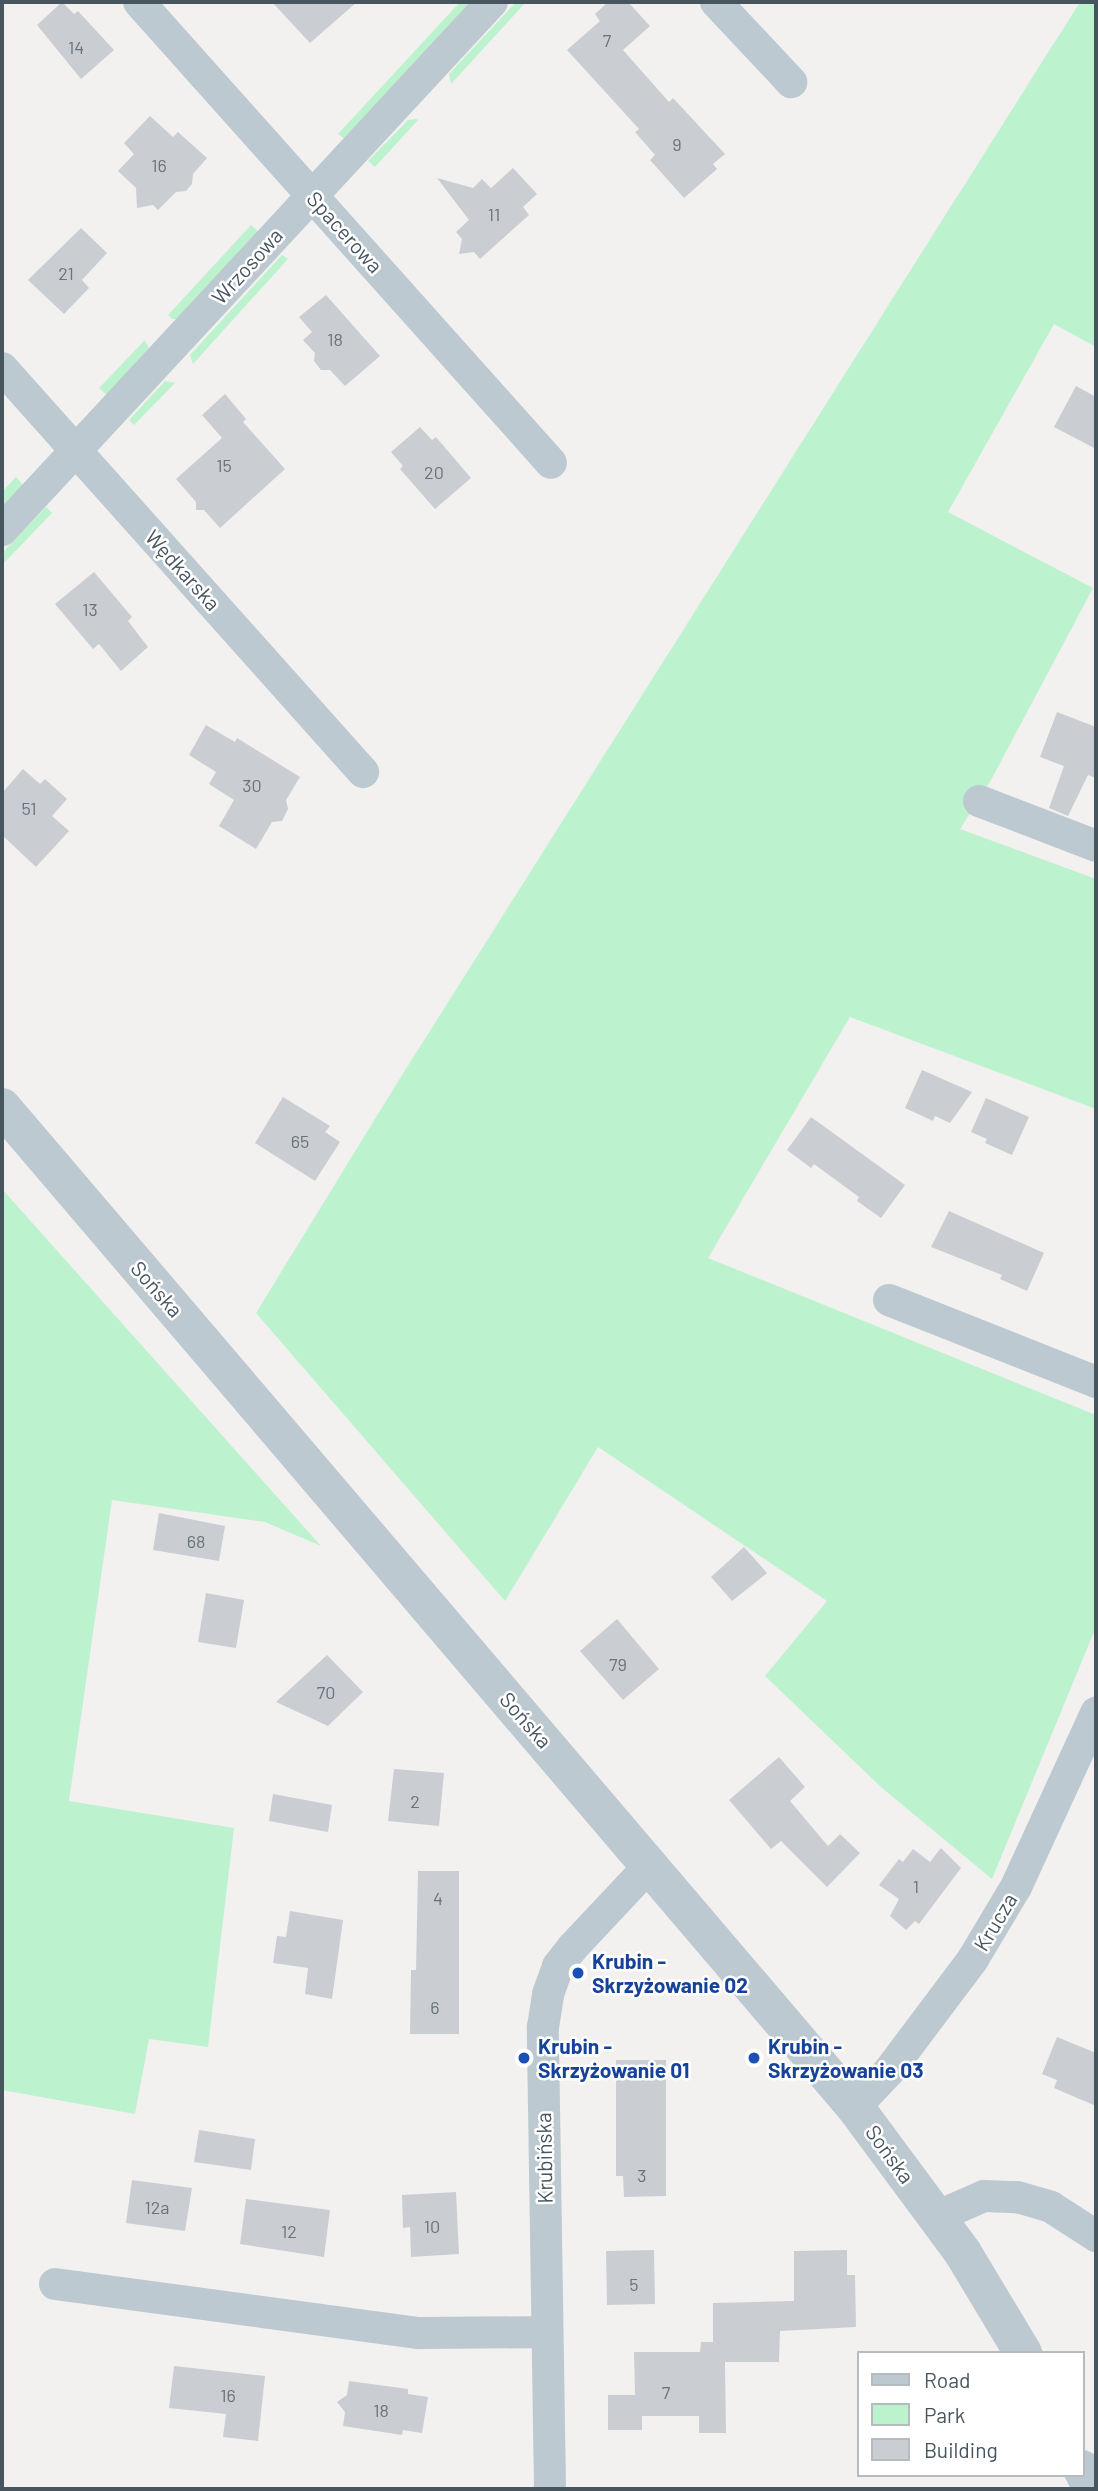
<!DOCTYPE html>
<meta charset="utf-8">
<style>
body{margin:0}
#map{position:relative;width:1098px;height:2491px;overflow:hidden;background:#f3f0f0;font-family:Barlow,sans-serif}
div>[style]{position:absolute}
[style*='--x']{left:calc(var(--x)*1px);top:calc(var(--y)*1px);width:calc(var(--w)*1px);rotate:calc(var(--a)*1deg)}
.green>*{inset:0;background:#bdf2ce}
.building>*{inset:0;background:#caced3}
.minor>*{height:32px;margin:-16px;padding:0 16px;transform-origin:16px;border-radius:16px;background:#bdc9d0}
.tertiary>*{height:38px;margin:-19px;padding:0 19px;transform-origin:19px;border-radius:19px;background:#bdc9d0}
.dots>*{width:19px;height:19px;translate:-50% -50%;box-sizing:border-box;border:4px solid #fff;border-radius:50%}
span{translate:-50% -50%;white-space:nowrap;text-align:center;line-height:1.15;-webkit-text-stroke:5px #fff;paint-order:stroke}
.number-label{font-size:18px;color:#68737c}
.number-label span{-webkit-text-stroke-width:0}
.street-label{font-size:21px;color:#47555f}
.transit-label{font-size:21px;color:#164399;font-weight:700}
.left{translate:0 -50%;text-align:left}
.frame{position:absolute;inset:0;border:4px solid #47555f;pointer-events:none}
.legend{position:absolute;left:857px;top:2351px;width:228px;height:126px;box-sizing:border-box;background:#fff;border:2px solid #b5bbbf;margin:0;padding:9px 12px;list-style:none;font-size:21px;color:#47555f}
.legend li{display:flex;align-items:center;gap:14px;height:35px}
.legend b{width:35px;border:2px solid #b5bbbf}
</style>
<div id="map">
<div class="green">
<i style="clip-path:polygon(460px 2px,472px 2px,345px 139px,338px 134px)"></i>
<i style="clip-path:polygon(516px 2px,526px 2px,451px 84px,449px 74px)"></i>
<i style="clip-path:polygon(1080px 2px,1096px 2px,1096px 347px,1054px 324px,948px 512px,1093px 588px,991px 780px,960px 829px,1096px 879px,1096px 1109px,850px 1017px,708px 1258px,1096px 1415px,1096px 1627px,992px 1879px,882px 1788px,765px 1676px,827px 1601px,598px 1447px,505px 1601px,256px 1313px,397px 1083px)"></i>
<i style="clip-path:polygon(416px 119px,418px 120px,375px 167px,368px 161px,408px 120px)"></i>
<i style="clip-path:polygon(251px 225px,259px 232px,179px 319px,172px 319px,168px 315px)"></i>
<i style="clip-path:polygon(282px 255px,288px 259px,193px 364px,190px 355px)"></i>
<i style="clip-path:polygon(145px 340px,150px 351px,107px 395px,99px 388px)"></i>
<i style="clip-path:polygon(165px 381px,175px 383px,134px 425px,129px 420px)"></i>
<i style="clip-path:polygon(16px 477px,23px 485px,2px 507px,2px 492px)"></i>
<i style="clip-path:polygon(46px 507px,52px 513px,2px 565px,2px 553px)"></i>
<i style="clip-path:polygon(2px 1189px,321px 1546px,265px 1522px,112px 1500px,69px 1801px,234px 1828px,208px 2047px,149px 2039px,135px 2114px,2px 2090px)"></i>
</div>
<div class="building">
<i style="clip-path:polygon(62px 2px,74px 14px,78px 11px,114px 50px,81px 79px,37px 25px)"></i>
<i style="clip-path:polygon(272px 2px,357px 2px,310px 43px)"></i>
<i style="clip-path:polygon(608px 2px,628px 2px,650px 26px,623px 50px,669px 102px,673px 98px,725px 154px,713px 164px,717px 169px,684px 198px,650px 160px,655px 155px,635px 132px,639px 129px,567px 50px,600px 21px,595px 14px)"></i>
<i style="clip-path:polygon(150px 116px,173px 137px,178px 132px,207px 158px,193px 174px,192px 184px,186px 191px,176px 192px,158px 210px,153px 205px,137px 208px,136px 188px,118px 171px,134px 154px,124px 143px)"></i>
<i style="clip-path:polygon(513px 168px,537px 194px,523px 207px,529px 215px,480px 259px,474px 252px,459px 254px,462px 239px,456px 232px,469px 220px,437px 178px,473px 188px,482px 179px,491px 188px)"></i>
<i style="clip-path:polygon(81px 228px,107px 253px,82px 280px,89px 288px,64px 314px,28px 280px)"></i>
<i style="clip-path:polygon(326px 295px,380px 356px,345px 386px,330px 370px,321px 370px,314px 361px,315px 353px,303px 340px,312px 332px,299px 317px)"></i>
<i style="clip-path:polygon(1076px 386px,1096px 397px,1096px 449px,1054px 427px)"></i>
<i style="clip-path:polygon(225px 394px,246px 419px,243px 422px,285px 469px,220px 528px,204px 510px,196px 510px,196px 502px,176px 479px,222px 438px,202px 415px)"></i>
<i style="clip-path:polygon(420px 427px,432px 440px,436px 437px,471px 478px,435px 509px,400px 469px,403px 466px,391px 452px)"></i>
<i style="clip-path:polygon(94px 572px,132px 617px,128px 621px,148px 647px,121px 671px,99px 644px,93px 649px,55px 604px)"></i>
<i style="clip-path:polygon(1057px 712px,1096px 727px,1096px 778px,1088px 775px,1068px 816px,1049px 808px,1064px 766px,1040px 757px)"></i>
<i style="clip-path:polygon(206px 725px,235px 742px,237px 738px,300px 777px,286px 800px,288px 809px,282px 821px,272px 822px,256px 849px,219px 826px,234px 800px,209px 784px,216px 772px,189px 755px)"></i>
<i style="clip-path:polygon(23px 769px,40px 784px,45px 779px,67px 799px,52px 816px,69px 831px,36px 867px,2px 835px,2px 793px)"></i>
<i style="clip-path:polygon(922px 1070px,972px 1092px,950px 1123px,935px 1116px,933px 1121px,905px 1108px)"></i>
<i style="clip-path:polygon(283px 1097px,330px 1126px,325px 1132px,340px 1142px,315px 1181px,255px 1143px)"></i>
<i style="clip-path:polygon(986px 1098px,1029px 1117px,1012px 1155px,985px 1143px,987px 1139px,971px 1132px)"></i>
<i style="clip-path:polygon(811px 1117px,905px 1185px,881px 1218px,857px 1201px,859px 1197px,814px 1164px,811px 1168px,787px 1150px)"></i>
<i style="clip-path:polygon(949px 1211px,1044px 1253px,1027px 1291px,1000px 1279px,1002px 1275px,931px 1247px)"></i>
<i style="clip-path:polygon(159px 1513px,225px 1526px,219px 1561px,153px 1550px)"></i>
<i style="clip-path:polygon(744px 1547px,767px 1573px,732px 1601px,711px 1577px)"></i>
<i style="clip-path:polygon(206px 1593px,244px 1600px,236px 1648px,198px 1642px)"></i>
<i style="clip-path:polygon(617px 1619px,659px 1669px,623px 1700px,580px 1651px)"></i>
<i style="clip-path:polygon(327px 1655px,363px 1692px,328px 1726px,276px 1702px)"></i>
<i style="clip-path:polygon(779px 1757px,805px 1787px,790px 1801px,828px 1846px,840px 1834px,860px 1853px,827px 1887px,781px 1841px,771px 1849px,729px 1800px)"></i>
<i style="clip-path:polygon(394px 1769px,444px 1773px,439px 1826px,388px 1821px)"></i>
<i style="clip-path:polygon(273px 1794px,332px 1805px,328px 1832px,269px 1821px)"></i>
<i style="clip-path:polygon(941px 1848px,961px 1868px,919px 1924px,915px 1921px,906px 1930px,890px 1916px,899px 1899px,879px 1885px,899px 1859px,903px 1862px,913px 1849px,930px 1862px)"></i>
<i style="clip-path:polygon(418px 1871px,459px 1871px,459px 2034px,410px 2034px,411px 1970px,416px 1970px)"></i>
<i style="clip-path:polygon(290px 1911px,343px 1920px,332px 1999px,305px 1994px,308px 1968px,273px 1963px,277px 1936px,286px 1937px)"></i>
<i style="clip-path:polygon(1057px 2037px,1096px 2053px,1096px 2106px,1054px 2088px,1057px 2080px,1042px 2074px)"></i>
<i style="clip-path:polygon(616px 2060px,666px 2060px,666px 2196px,624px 2197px,623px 2176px,616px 2176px)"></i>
<i style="clip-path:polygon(199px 2130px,255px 2139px,251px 2170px,194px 2162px)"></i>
<i style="clip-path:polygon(132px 2180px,192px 2188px,185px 2231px,126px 2223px)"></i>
<i style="clip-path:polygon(456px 2192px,459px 2254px,411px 2257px,410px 2227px,403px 2228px,402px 2195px)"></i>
<i style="clip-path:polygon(246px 2199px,330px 2210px,324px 2257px,240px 2244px)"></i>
<i style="clip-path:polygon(654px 2250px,655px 2304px,607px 2305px,606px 2251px)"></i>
<i style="clip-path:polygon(847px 2250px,847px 2275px,855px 2275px,856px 2327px,780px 2331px,779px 2362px,725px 2362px,726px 2433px,699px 2433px,699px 2416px,642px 2416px,642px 2430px,608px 2430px,608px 2395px,635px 2395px,634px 2352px,700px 2352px,701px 2342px,713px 2342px,713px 2303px,794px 2301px,794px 2251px)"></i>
<i style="clip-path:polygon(174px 2366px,265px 2376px,258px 2441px,223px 2437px,226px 2414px,169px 2408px)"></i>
<i style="clip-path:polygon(349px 2381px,408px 2389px,408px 2394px,428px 2397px,422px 2433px,403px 2430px,402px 2435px,343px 2426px,345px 2412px,337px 2402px,347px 2395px)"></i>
</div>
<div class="minor">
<i style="--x:139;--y:2;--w:618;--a:48.21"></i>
<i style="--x:716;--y:2;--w:110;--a:46.8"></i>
<i style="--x:2;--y:368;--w:542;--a:48.22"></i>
<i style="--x:2;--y:530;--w:720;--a:-47.14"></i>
<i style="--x:979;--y:801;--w:125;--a:21"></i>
<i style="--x:889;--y:1300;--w:223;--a:21.6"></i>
<i style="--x:855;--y:2107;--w:50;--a:-46.6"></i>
<i style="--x:889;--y:2071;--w:140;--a:-53.1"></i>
<i style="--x:973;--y:1959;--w:84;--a:-59.2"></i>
<i style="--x:1016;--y:1887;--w:192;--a:-65.3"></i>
<i style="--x:936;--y:2217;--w:52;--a:-23.6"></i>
<i style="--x:984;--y:2196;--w:33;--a:2"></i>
<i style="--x:1017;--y:2197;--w:35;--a:16"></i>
<i style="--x:1051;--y:2207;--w:54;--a:32.8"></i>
<i style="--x:55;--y:2284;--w:367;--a:7.7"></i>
<i style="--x:419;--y:2333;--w:128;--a:-0.4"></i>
<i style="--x:550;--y:2489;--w:462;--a:-90.9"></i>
<i style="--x:543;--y:2027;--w:33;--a:-81"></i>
<i style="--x:548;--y:1994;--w:30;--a:-70"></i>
<i style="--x:558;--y:1966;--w:24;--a:-52"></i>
<i style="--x:573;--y:1947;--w:112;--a:-46.8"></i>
</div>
<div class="tertiary">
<i style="--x:2;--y:1107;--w:1314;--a:49.54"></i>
<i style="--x:855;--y:2107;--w:182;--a:53.5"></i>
<i style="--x:963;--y:2253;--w:117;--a:59"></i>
<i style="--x:1082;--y:2469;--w:22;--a:63"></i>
</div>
<div class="dots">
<i style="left:578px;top:1973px;background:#1a4fb4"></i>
<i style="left:524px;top:2058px;background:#1a4fb4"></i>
<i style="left:754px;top:2058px;background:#1a4fb4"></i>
</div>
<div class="number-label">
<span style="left:607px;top:40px">7</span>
<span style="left:76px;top:47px">14</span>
<span style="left:677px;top:144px">9</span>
<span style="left:159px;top:165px">16</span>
<span style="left:494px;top:214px">11</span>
<span style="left:66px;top:273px">21</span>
<span style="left:335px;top:339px">18</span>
<span style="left:224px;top:465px">15</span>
<span style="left:434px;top:472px">20</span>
<span style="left:90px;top:609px">13</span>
<span style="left:252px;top:785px">30</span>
<span style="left:29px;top:808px">51</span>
<span style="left:300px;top:1141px">65</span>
<span style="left:196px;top:1541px">68</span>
<span style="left:618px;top:1664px">79</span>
<span style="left:326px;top:1692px">70</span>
<span style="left:415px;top:1801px">2</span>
<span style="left:916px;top:1886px">1</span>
<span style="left:438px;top:1898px">4</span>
<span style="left:435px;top:2007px">6</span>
<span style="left:642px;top:2175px">3</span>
<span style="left:157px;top:2207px">12a</span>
<span style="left:432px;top:2226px">10</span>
<span style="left:289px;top:2231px">12</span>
<span style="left:634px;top:2284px">5</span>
<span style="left:666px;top:2392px">7</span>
<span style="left:228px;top:2395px">16</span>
<span style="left:381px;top:2410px">18</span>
</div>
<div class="street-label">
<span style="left:345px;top:232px;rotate:48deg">Spacerowa</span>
<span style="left:247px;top:266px;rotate:-48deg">Wrzosowa</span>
<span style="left:183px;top:570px;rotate:48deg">Wędkarska</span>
<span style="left:157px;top:1289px;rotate:49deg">Sońska</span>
<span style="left:526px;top:1720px;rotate:49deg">Sońska</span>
<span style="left:995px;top:1922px;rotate:-59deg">Krucza</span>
<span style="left:890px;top:2154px;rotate:54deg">Sońska</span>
<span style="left:544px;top:2158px;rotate:-91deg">Krubińska</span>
</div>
<div class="transit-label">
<span class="left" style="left:592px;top:1973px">Krubin -<br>Skrzyżowanie 02</span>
<span class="left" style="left:538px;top:2058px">Krubin -<br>Skrzyżowanie 01</span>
<span class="left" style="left:768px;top:2058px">Krubin -<br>Skrzyżowanie 03</span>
</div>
<div class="frame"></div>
<ul class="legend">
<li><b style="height:9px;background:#bdc9d0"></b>Road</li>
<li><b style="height:19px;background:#bdf2ce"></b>Park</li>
<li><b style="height:19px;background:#caced3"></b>Building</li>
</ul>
</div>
